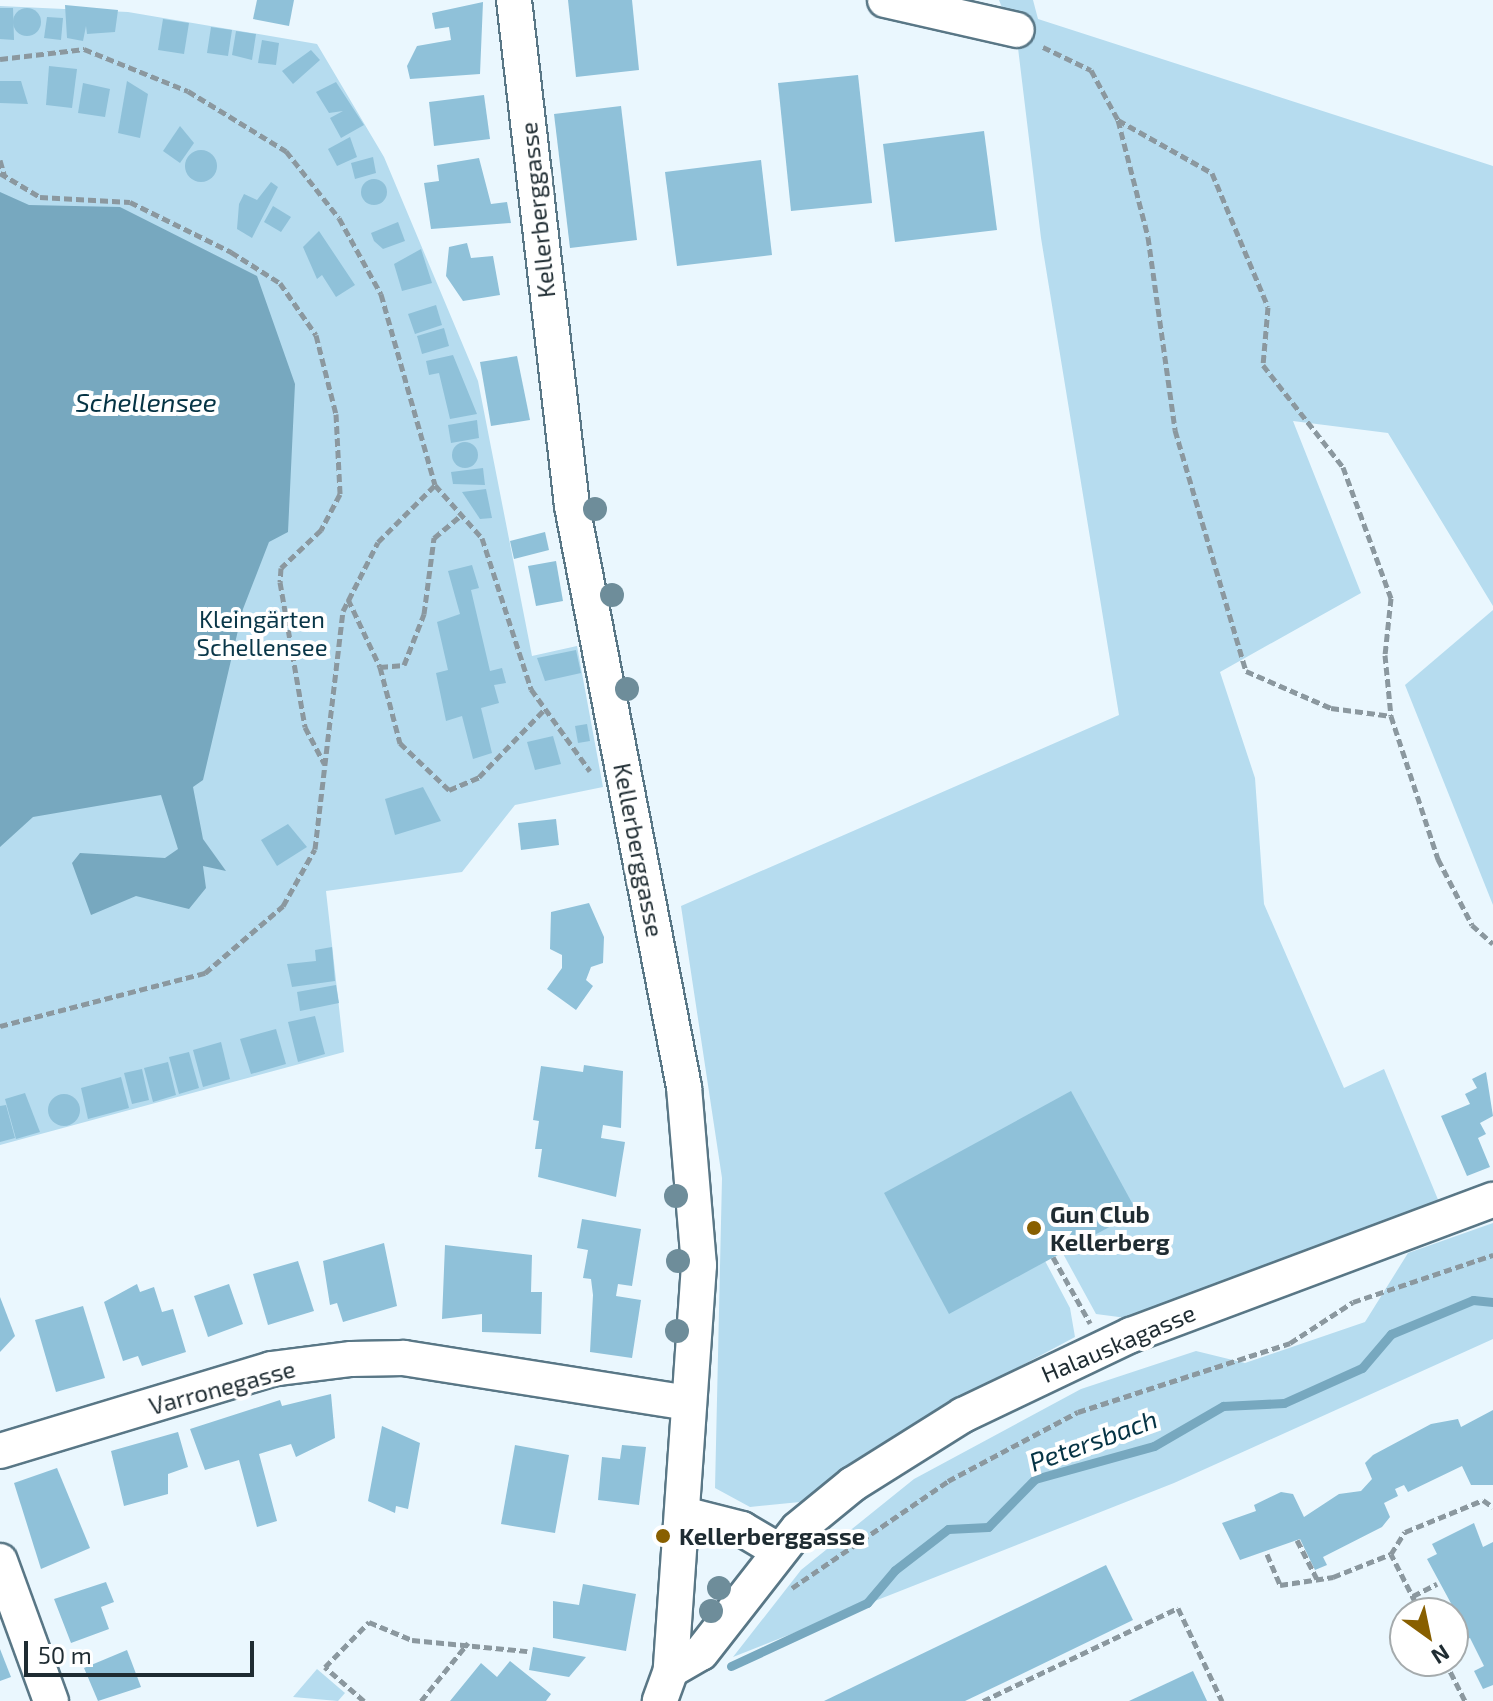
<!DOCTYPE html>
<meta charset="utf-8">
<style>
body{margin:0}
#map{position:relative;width:1493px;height:1701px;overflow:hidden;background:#eaf7fe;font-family:"Exo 2",sans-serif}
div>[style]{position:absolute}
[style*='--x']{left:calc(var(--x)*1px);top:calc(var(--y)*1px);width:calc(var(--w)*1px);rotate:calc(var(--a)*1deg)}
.green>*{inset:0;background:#b6dcef}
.water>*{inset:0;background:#77a8bf}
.stream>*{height:9px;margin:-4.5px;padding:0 4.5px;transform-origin:4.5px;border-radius:4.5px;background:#77a8bf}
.building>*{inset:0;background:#8fc1d9}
.round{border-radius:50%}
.path>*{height:5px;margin-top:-2.5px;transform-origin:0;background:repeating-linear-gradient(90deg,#8b989f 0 8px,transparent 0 12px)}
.roads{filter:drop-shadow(2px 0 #597786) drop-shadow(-2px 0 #597786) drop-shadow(0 2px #597786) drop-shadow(0 -2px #597786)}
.minor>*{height:34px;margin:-17px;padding:0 17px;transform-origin:17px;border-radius:17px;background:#fff}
.trees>*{width:24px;height:24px;margin:-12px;border-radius:50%;background:#6e8d9a}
.dots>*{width:22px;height:22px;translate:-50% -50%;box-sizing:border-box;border:4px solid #fff;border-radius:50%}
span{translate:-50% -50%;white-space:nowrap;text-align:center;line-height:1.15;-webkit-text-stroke:8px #fff;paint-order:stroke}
.street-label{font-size:24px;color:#1f2c32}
.park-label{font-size:24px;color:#093648}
.poi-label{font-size:24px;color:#1f2c32;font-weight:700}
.left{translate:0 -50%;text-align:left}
.water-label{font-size:26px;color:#053344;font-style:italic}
.north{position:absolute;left:1389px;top:1597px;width:80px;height:80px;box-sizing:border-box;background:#fff;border:2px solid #a5abad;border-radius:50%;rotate:147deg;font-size:22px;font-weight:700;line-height:32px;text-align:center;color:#1f2c32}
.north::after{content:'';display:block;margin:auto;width:28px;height:36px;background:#885f00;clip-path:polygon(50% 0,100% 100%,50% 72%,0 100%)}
.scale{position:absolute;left:24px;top:1641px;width:230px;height:36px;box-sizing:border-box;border:4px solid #1f2c32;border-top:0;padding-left:10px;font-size:24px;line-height:28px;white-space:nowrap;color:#1f2c32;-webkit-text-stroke:6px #fff;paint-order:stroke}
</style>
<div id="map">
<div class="green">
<i style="clip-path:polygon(999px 0,1033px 0,1038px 19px,1493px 166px,1493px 606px,1388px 433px,1293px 421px,1361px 593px,1220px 672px,1255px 778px,1264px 904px,1344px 1088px,1384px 1069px,1439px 1202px,1134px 1319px,1096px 1314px,1061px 1250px,1044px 1259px,1070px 1308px,1075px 1337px,950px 1404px,800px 1502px,750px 1507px,715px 1488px,722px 1178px,681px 906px,1119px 715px,1041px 238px,1018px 48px)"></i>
<i style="clip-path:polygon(0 6px,128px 12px,317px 44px,384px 157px,478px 381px,532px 656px,577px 646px,603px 787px,515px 805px,462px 872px,326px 891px,344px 1052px,0 1145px)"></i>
<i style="clip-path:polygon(1493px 610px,1493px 905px,1405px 685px)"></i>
<i style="clip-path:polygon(1493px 1223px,1493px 1339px,1174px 1483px,733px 1657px,801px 1570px,914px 1479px,1081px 1389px,1196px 1351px,1245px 1363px,1365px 1322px,1408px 1253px)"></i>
<i style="clip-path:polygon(317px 1669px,345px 1693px,338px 1701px,293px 1697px)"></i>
</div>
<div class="water">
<i style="clip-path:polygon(0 192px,29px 205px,120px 207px,257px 276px,295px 384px,288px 532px,269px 542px,243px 609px,203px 780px,193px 787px,203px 839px,226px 871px,203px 866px,206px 888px,189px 909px,136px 896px,91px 915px,72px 863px,80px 853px,165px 858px,178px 849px,161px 795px,33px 817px,0 847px)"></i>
</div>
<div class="stream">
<i style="--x:731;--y:1666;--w:150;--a:-24.9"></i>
<i style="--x:867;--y:1603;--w:43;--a:-49.7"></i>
<i style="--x:895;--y:1570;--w:67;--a:-37.7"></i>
<i style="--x:948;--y:1529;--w:40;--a:-2.9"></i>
<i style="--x:988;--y:1527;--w:67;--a:-45.6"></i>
<i style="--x:1035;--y:1479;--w:123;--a:-15.5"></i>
<i style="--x:1154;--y:1446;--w:80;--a:-30.1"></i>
<i style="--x:1223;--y:1406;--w:61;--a:-2.8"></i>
<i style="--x:1284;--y:1403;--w:85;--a:-24.2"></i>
<i style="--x:1362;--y:1368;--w:45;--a:-49.5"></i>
<i style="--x:1391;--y:1334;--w:89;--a:-22.5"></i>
<i style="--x:1473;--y:1300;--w:20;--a:6"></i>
</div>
<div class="building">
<i style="clip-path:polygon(257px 0,294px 0,289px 26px,253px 19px)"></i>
<i style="clip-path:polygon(568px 0,632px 0,639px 70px,576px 77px)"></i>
<i style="clip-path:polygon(483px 2px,480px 74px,410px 79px,407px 66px,417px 46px,451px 40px,449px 27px,435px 29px,432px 13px)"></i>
<i style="clip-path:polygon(65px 5px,118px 10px,115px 32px,87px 34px,86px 26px,83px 41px,67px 38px)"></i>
<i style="clip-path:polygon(0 8px,13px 8px,14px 40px,0 39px)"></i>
<i class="round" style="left:13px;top:8px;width:28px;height:28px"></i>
<i style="clip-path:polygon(47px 17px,63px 18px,61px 40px,44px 38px)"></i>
<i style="clip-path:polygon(163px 19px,189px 23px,184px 54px,158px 50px)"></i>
<i style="clip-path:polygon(211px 27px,232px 30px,228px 56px,207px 53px)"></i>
<i style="clip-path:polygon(236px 31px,256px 34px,252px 60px,232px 55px)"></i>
<i style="clip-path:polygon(262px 40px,279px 43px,276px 65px,258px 63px)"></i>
<i style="clip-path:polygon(311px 50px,320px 60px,293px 84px,282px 71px)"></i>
<i style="clip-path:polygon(49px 66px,77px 69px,72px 108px,46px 105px)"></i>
<i style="clip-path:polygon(858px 75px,872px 203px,791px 211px,778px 83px)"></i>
<i style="clip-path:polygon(0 81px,21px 81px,28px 104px,0 103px)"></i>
<i style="clip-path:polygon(127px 81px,148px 94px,140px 138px,118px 133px)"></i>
<i style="clip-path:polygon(336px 82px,364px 125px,341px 138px,330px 118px,343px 111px,329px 113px,316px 92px)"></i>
<i style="clip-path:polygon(83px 83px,110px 89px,105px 117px,78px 113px)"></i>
<i style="clip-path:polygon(484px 95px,490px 139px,434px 146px,429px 102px)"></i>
<i style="clip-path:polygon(621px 106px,637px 240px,570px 248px,554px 114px)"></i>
<i style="clip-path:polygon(180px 126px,194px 143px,180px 163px,163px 151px)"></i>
<i style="clip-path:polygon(984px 131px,997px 230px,895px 242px,883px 144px)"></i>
<i style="clip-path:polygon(350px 137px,357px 157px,337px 166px,328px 149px)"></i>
<i class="round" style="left:185px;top:150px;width:32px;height:32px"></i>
<i style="clip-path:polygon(373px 157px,376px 173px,355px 179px,351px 163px)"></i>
<i style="clip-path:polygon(479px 158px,491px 204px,507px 202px,511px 223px,431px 229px,424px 183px,439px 181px,437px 165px)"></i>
<i style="clip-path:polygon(761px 160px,772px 255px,677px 266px,665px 172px)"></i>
<i class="round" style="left:361px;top:179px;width:26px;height:26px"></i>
<i style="clip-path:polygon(271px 182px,278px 187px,252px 238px,237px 229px,239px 204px,244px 194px,257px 200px)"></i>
<i style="clip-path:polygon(273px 206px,291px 217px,281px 232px,264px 222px)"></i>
<i style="clip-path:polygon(398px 222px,405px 241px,383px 249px,374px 241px,371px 233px)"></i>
<i style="clip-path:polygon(319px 231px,355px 285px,336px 297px,322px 275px,317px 279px,303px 247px)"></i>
<i style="clip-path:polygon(467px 243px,471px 258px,493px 256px,500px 295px,463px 301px,446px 276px,449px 247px)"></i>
<i style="clip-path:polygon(421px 249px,432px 283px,402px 291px,394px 264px)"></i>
<i style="clip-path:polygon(436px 305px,442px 325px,415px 334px,408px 314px)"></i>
<i style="clip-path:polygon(444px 328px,449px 346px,422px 354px,417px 336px)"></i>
<i style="clip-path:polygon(453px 355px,477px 414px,450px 419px,439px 373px,429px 375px,426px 361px)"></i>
<i style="clip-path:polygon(517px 356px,530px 420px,491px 426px,480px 362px)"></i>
<i style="clip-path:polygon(477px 420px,479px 438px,451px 443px,448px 425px)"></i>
<i class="round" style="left:452px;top:442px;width:26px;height:26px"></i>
<i style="clip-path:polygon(483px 468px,485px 485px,453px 484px,451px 472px)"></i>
<i style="clip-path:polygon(486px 489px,492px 518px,480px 519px,462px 492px)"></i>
<i style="clip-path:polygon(545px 532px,549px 550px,514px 559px,510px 541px)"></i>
<i style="clip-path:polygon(556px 561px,563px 601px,536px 606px,528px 566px)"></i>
<i style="clip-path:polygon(472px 565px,479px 588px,471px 590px,490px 671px,502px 668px,506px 683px,494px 685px,499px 703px,481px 708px,492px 753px,473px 759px,462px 716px,446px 721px,436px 673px,448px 670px,437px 622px,460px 614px,448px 571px)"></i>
<i style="clip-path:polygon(576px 650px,581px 673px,545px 681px,537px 658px)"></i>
<i style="clip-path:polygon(587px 724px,590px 741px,578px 743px,575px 726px)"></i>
<i style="clip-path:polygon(553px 736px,561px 764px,535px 770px,527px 742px)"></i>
<i style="clip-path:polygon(423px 787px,441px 821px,395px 835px,385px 799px)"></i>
<i style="clip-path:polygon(556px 819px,559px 845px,521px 850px,518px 823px)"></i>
<i style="clip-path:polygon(288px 824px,307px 847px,277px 866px,261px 840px)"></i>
<i style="clip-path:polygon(589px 903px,604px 937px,603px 963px,591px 967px,586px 980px,593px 986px,576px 1010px,547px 989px,562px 968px,562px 955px,550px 949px,551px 912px)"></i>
<i style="clip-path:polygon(332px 947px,335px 981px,292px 987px,287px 964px,316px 961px,315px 950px)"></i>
<i style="clip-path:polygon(336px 985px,339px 1003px,300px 1011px,297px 992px)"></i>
<i style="clip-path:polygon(315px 1016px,325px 1054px,298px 1062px,288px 1022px)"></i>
<i style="clip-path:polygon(276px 1029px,286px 1064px,251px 1074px,240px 1039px)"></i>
<i style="clip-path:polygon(221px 1042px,230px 1079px,203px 1087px,193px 1050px)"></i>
<i style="clip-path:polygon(189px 1052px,199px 1088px,179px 1094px,169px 1057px)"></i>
<i style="clip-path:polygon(168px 1062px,176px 1095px,153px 1102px,144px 1068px)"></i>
<i style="clip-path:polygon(584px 1065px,623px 1071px,621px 1128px,603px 1125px,601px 1138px,625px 1142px,616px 1197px,538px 1177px,542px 1149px,535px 1149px,539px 1121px,533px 1120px,541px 1066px,583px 1072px)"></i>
<i style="clip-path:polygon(142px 1069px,149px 1100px,132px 1104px,124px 1073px)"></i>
<i style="clip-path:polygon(1486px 1072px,1493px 1116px,1480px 1123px,1486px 1134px,1478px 1138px,1490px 1167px,1467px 1176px,1441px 1116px,1470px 1104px,1465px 1094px,1477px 1088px,1472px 1079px)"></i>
<i style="clip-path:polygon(121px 1077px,129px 1108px,88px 1119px,81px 1088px)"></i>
<i style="clip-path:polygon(1071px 1091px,1137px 1212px,949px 1314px,884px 1193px)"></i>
<i style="clip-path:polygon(25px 1093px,40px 1132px,16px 1139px,5px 1099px)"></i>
<i class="round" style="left:48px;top:1094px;width:32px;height:32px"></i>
<i style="clip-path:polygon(6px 1105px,15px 1138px,0 1142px,0 1106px)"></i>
<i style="clip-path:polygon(582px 1219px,641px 1229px,632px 1286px,618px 1284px,616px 1296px,641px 1300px,632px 1358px,590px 1352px,593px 1295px,591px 1279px,583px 1278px,588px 1250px,577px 1248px)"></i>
<i style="clip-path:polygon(384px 1243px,397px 1306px,343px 1322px,337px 1303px,330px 1305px,323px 1261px)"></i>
<i style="clip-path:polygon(445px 1245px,532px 1255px,531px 1292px,542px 1292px,541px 1334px,482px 1332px,482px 1314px,442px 1319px)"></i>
<i style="clip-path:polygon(298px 1261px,314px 1311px,268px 1325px,253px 1274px)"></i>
<i style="clip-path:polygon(137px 1284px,140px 1292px,154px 1287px,162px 1312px,173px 1309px,186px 1352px,142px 1366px,138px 1356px,123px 1361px,104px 1302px)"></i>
<i style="clip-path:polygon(229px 1284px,243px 1324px,208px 1337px,194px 1296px)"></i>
<i style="clip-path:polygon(0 1297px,15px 1336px,0 1352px)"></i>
<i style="clip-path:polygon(83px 1306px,105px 1378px,56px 1392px,35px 1320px)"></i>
<i style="clip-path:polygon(331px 1394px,335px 1438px,296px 1457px,291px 1444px,259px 1454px,277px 1521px,257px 1527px,239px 1460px,205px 1470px,190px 1429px,280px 1400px,282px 1406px)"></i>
<i style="clip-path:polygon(1493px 1410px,1493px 1485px,1471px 1485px,1462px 1466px,1408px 1492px,1404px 1485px,1395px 1489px,1398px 1496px,1384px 1503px,1390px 1517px,1382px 1527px,1323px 1557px,1327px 1565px,1315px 1570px,1300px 1539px,1240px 1560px,1222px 1523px,1256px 1511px,1254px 1505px,1281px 1492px,1293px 1494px,1304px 1517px,1339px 1494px,1361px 1491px,1372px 1479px,1365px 1463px,1373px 1455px,1431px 1424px,1458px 1419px,1461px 1427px)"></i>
<i style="clip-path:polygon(382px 1426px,420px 1443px,408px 1509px,396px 1506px,395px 1513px,368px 1501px)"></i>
<i style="clip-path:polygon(178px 1432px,188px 1467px,168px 1474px,168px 1494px,124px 1506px,111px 1451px)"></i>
<i style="clip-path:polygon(515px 1445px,569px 1455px,555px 1533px,501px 1524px)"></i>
<i style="clip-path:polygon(622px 1445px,646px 1447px,639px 1505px,598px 1500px,602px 1457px,620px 1459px)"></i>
<i style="clip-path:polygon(57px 1468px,90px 1548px,41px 1569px,14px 1483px)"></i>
<i style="clip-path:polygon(1474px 1523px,1483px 1547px,1493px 1542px,1493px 1685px,1483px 1689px,1474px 1671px,1484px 1666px,1470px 1638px,1462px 1641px,1453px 1623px,1460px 1620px,1427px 1559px,1437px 1554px,1432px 1544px)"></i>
<i style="clip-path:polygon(1106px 1565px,1133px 1620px,1003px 1683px,965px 1701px,824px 1701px)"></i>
<i style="clip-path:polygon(106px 1582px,114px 1602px,101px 1607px,109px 1629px,71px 1643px,54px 1599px)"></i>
<i style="clip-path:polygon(583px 1584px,636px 1594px,626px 1651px,553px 1638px,553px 1601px,579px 1605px)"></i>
<i style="clip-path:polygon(533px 1647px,586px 1657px,569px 1677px,529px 1670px)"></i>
<i style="clip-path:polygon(0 1649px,11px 1677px,0 1681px)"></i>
<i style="clip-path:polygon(127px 1650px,141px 1687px,98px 1701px,84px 1668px)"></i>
<i style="clip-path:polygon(510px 1661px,551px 1694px,546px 1701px,450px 1701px,481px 1663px,497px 1677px)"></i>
<i style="clip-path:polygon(1193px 1671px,1207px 1701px,1129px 1701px)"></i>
</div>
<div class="path">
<i style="--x:1043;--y:47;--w:53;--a:25.6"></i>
<i style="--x:1091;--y:70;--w:57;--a:61.6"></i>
<i style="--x:1118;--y:120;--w:121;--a:75.6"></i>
<i style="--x:1148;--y:237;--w:195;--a:82"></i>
<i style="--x:1175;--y:430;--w:251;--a:73.6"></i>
<i style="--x:1246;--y:671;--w:93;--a:23.5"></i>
<i style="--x:1331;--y:708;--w:61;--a:7.6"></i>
<i style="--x:1391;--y:716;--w:151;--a:71.8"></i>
<i style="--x:1438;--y:859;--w:74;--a:62.7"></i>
<i style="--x:1472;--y:925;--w:28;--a:42"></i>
<i style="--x:0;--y:59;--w:85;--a:-6.8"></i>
<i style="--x:84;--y:49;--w:112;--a:22"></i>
<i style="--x:188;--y:91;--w:115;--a:31.5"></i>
<i style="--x:286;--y:151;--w:85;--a:51.7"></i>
<i style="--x:339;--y:218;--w:87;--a:61.1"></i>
<i style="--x:381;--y:294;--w:198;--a:74.2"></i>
<i style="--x:435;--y:485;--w:71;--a:48.4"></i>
<i style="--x:482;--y:538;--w:159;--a:72"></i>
<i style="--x:531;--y:689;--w:101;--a:54.3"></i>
<i style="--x:1118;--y:120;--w:108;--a:29.4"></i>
<i style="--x:1212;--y:173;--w:145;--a:67.3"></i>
<i style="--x:1268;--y:307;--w:58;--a:94.9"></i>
<i style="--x:1263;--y:365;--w:130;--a:51.9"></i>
<i style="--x:1343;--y:467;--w:140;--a:69.9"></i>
<i style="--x:1391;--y:598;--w:57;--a:96"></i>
<i style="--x:1385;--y:655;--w:61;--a:84.4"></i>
<i style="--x:0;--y:160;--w:15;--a:74"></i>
<i style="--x:0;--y:173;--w:47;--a:31"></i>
<i style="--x:40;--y:197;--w:90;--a:3.2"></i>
<i style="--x:130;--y:202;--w:113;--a:26.3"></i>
<i style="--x:231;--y:252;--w:58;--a:32.3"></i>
<i style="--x:280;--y:283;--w:63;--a:55.3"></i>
<i style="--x:316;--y:335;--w:81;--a:75.8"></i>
<i style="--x:336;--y:414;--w:80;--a:87.1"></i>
<i style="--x:340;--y:494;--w:41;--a:117.8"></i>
<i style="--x:321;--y:530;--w:55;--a:136.5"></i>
<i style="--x:281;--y:568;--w:14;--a:94"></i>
<i style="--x:280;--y:582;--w:147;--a:80.2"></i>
<i style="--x:305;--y:727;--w:41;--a:62.2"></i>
<i style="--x:348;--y:599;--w:75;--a:64.8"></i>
<i style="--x:380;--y:667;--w:79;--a:75.3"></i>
<i style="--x:400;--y:743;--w:68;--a:43.8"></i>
<i style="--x:449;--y:790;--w:33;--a:-23"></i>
<i style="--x:479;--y:777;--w:95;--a:-45.9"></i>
<i style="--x:380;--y:667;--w:24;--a:-5"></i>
<i style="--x:404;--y:665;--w:55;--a:-68.6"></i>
<i style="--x:424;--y:614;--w:77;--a:-82.5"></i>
<i style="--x:434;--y:538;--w:35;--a:-40"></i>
<i style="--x:0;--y:1026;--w:212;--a:-14.5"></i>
<i style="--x:205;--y:973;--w:103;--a:-40.7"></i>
<i style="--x:283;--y:906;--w:65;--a:-60.7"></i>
<i style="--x:315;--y:849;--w:240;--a:-83.3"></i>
<i style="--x:343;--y:611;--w:77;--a:-63.1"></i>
<i style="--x:378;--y:542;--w:81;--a:-45"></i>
<i style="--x:1053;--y:1257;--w:76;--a:60.7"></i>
<i style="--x:1297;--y:1540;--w:44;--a:62.9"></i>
<i style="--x:1267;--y:1554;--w:34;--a:67"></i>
<i style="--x:1280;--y:1585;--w:54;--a:-8.6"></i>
<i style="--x:1333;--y:1577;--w:62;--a:-21.6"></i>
<i style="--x:792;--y:1588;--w:189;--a:-34.4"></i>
<i style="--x:948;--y:1481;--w:147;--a:-28"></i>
<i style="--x:1078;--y:1412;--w:223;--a:-18"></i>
<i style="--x:1290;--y:1343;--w:75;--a:-33.1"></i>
<i style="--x:1353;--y:1302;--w:148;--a:-18.6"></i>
<i style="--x:1413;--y:1596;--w:27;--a:-27"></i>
<i style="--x:1421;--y:1613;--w:66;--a:-117"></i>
<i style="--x:1391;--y:1554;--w:26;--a:-58"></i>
<i style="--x:1405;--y:1532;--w:84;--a:-22.3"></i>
<i style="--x:1483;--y:1500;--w:12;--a:35"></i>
<i style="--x:1445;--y:1661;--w:45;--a:63.4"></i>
<i style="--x:364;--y:1701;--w:52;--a:-138.9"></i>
<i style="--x:325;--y:1667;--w:63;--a:-45.6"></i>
<i style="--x:369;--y:1622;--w:47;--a:22.7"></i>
<i style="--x:412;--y:1640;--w:116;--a:5.5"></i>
<i style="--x:421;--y:1701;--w:75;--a:-51"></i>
<i style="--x:983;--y:1701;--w:216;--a:-25.5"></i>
<i style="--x:1178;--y:1608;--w:103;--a:64.7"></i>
</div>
<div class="roads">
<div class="minor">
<i style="--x:514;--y:0;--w:509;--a:83.46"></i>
<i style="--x:572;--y:506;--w:592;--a:79.09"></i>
<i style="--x:684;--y:1087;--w:179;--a:85.2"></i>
<i style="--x:699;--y:1265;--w:406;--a:94"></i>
<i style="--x:671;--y:1670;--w:33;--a:110"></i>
<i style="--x:885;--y:0;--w:135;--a:12.8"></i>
<i style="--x:0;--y:1451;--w:283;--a:-16.8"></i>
<i style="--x:271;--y:1369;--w:81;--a:-7.1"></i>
<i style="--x:351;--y:1359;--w:53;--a:-1.1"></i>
<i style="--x:404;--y:1358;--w:287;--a:9"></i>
<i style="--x:683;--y:1514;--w:61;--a:14.3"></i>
<i style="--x:742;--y:1529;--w:43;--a:30.7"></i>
<i style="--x:0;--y:1561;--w:149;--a:70"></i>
<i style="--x:671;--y:1670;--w:34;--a:-30"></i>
<i style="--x:701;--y:1653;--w:157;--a:-52"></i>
<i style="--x:798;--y:1529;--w:71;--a:-39.3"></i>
<i style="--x:853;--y:1484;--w:130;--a:-32.1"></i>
<i style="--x:963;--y:1415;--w:186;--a:-25.5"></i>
<i style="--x:1131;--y:1335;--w:386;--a:-20.5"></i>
</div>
</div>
<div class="trees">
<i style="left:595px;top:509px"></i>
<i style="left:612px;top:595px"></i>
<i style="left:627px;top:689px"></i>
<i style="left:676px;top:1196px"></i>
<i style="left:678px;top:1261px"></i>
<i style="left:677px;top:1331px"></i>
<i style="left:719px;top:1588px"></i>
<i style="left:711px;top:1611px"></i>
</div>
<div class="dots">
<i style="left:1034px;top:1228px;background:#885f00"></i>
<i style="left:663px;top:1536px;background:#885f00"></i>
</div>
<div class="street-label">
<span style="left:537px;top:210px;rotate:-96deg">Kellerberggasse</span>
<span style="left:639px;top:850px;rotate:79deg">Kellerberggasse</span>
<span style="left:1118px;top:1343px;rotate:-23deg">Halauskagasse</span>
<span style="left:222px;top:1387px;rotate:-15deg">Varronegasse</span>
</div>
<div class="park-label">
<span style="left:262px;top:633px">Kleingärten<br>Schellensee</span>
</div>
<div class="poi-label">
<span class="left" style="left:1050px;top:1228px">Gun Club<br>Kellerberg</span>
<span class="left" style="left:679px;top:1536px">Kellerberggasse</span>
</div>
<div class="water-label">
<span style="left:146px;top:402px">Schellensee</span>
<span style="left:1093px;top:1440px;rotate:-20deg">Petersbach</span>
</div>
<div class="north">N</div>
<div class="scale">50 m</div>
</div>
